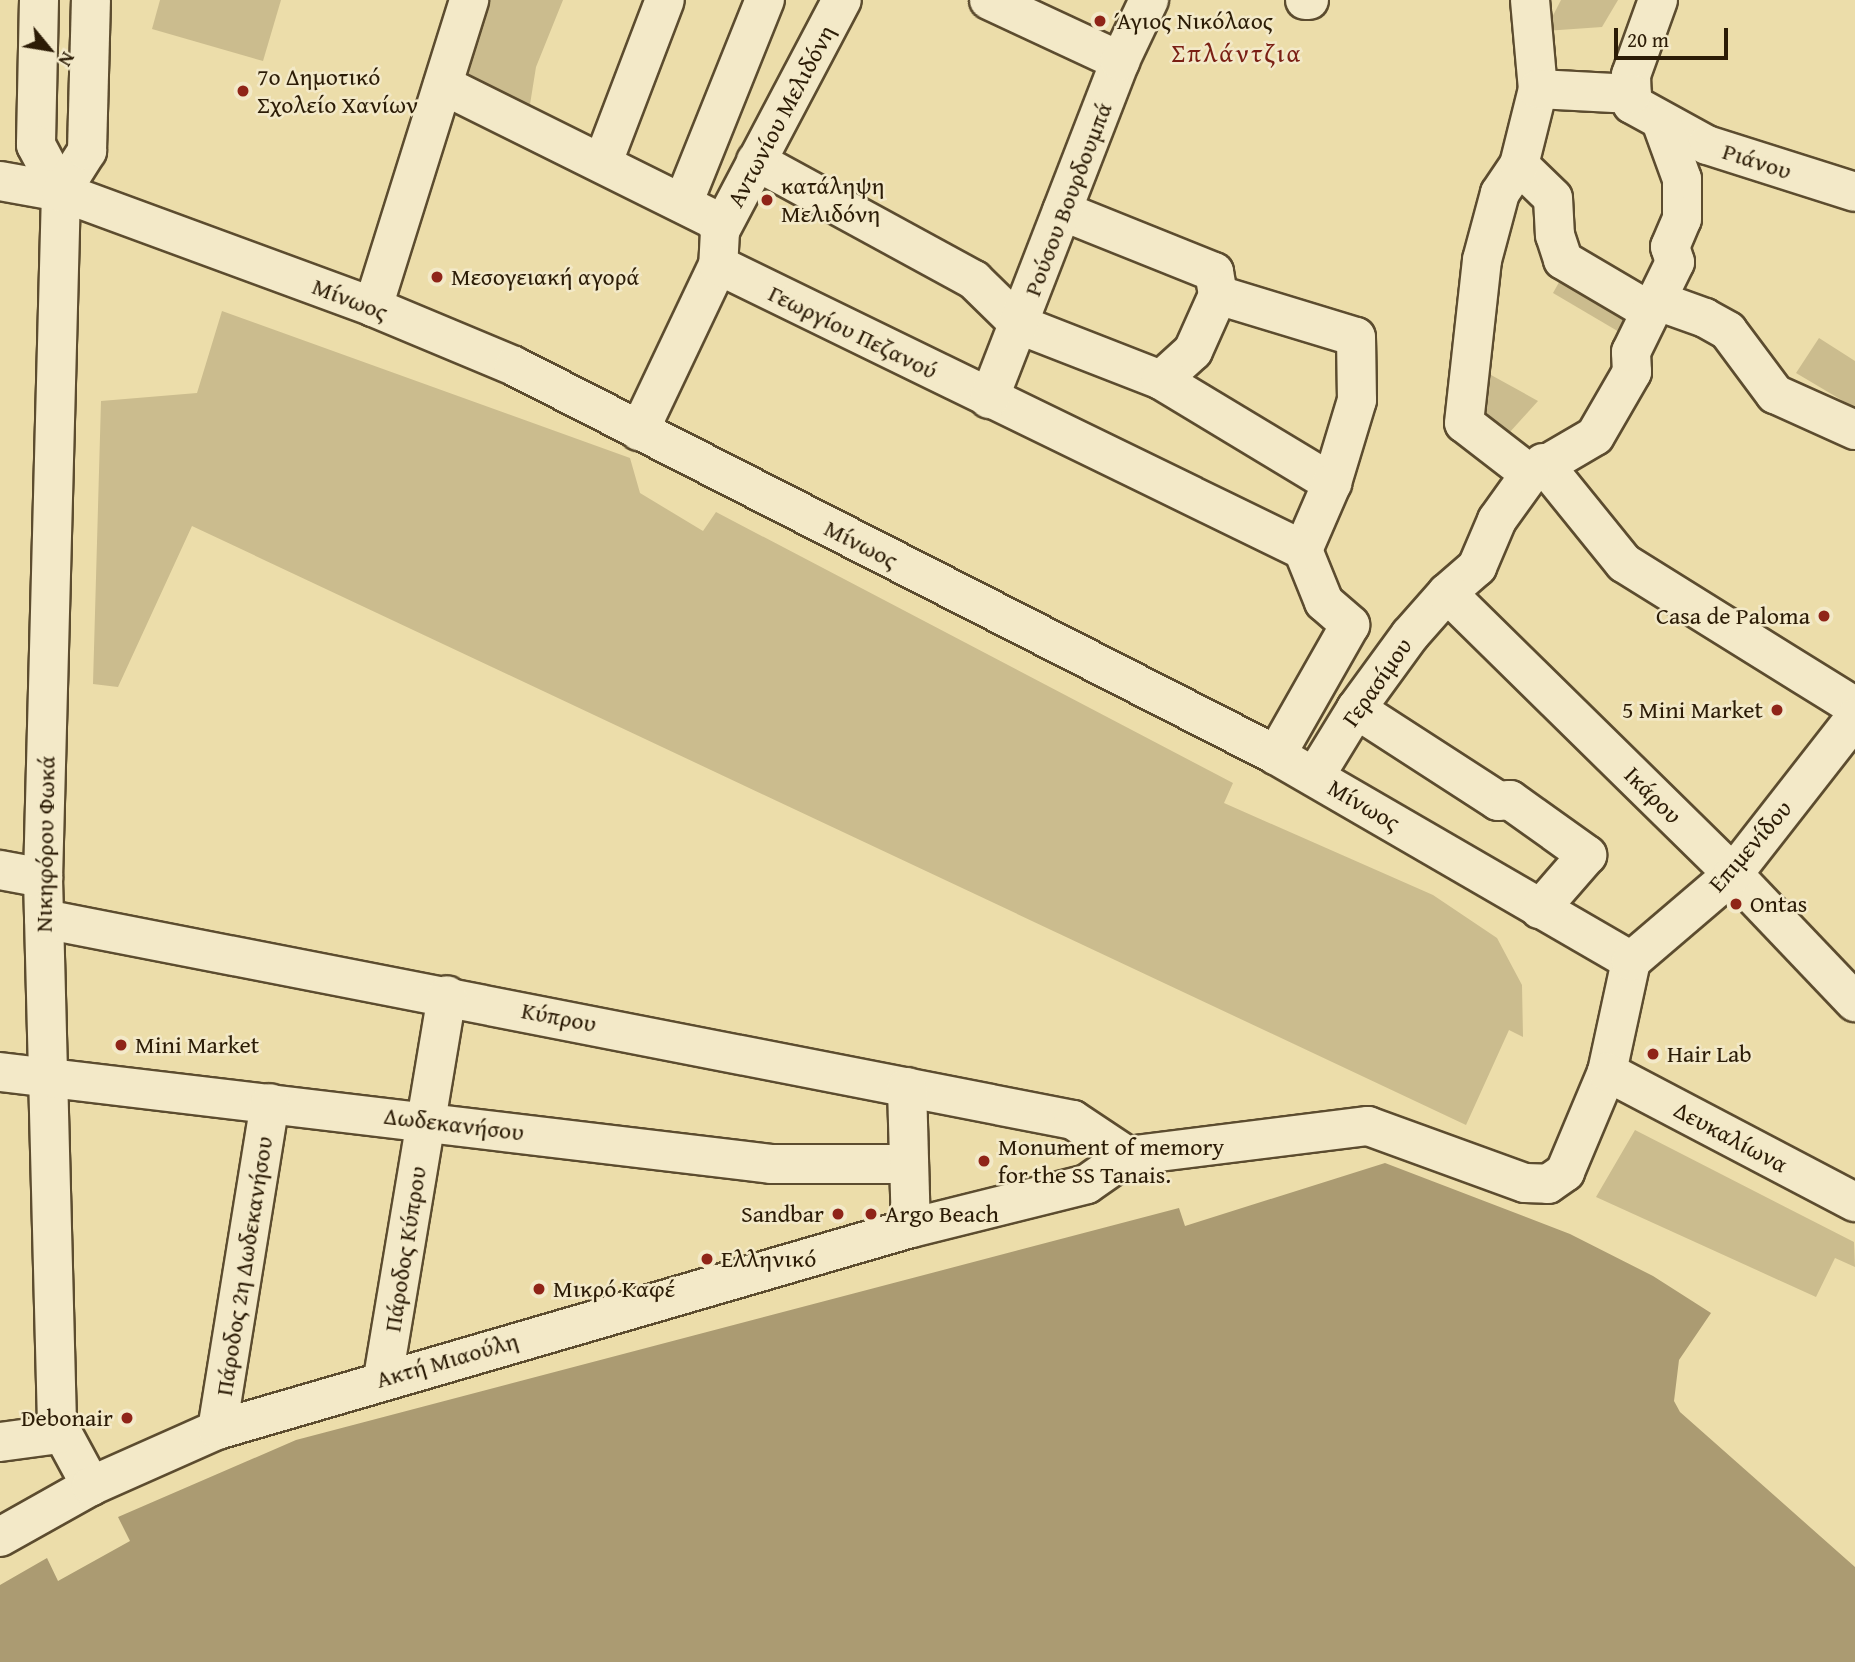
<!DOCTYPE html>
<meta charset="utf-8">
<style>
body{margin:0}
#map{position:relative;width:1855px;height:1662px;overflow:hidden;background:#ecddaa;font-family:"Gentium Book Plus",serif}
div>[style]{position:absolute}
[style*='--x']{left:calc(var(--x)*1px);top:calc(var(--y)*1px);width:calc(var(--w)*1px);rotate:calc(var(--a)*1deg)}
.green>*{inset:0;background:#cbbc8e}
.water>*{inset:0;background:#ab9b72}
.roads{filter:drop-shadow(2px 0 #5c4c2f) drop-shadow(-2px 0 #5c4c2f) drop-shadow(0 2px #5c4c2f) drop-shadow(0 -2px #5c4c2f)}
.minor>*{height:38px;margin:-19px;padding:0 19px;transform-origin:19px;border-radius:19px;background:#f3e9c8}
.dots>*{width:19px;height:19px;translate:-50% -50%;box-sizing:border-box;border:4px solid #f3e9c8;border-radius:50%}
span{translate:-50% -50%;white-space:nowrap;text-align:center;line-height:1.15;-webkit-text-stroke:5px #f3e9c8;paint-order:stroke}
.poi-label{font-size:24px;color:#2c1c06}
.left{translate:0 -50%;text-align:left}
.right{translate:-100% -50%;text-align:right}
.street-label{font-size:24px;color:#2c1c06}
.neighbourhood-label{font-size:26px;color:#7a1f14;letter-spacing:2px}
.north{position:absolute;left:14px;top:14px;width:70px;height:70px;-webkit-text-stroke:5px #f3e9c8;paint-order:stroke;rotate:120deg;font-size:19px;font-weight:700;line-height:28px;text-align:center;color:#2c1c06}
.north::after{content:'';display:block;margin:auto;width:24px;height:32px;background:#2c1c06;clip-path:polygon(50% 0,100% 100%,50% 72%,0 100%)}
.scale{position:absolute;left:1614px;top:28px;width:114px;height:32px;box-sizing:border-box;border:4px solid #2c1c06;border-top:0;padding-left:9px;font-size:21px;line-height:24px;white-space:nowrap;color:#2c1c06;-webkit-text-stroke:5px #f3e9c8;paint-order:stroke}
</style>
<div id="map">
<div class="green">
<i style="clip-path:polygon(160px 0,281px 0,263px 61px,152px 29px)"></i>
<i style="clip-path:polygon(488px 0,563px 0,536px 67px,528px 117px,462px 89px)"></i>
<i style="clip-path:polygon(1561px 0,1618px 0,1602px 27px,1545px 31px)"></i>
<i style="clip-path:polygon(1567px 268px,1642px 313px,1626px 336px,1553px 293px)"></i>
<i style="clip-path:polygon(222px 311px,630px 458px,640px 493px,703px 531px,716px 512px,1233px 783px,1224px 803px,1433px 895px,1497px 938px,1522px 985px,1523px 1037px,1509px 1030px,1466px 1125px,192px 526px,118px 687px,93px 684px,101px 401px,197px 393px)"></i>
<i style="clip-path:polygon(1819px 338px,1855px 361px,1855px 408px,1796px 373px)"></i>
<i style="clip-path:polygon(1482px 370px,1538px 401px,1509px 433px,1476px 416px)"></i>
<i style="clip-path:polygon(1635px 1130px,1854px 1242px,1855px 1267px,1835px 1258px,1816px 1297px,1596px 1197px)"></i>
</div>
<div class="water">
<i style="clip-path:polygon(1385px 1163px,1570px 1234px,1653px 1276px,1711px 1313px,1679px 1360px,1674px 1401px,1680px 1412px,1855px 1567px,1855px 1662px,0 1662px,0 1585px,47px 1558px,58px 1581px,130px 1541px,118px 1517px,296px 1440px,1179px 1208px,1185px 1226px)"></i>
</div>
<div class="roads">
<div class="minor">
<i style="--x:39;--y:0;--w:145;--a:91.2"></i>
<i style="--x:36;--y:145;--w:53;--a:62"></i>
<i style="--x:61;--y:192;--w:686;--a:91.5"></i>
<i style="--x:43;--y:878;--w:545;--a:88.53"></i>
<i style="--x:57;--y:1423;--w:72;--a:61.6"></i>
<i style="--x:989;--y:0;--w:145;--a:25"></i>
<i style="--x:1305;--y:0;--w:4;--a:0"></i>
<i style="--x:1530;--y:0;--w:89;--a:84.9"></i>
<i style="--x:1658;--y:0;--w:80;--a:109.8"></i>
<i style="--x:1631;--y:75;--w:29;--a:88"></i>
<i style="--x:1632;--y:104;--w:85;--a:28.7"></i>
<i style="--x:1707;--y:145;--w:155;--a:17.6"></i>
<i style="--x:443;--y:85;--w:304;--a:26.4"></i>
<i style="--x:715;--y:220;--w:12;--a:66"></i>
<i style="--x:720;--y:231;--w:34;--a:93"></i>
<i style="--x:718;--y:265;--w:184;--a:115.4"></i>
<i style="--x:756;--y:161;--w:248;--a:28.6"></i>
<i style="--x:974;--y:280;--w:64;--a:44.4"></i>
<i style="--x:1020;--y:325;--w:151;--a:21.3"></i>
<i style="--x:1161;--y:380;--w:200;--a:31.1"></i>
<i style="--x:603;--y:162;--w:173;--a:-69.1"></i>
<i style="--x:1519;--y:165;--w:47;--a:44.1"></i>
<i style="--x:1553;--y:198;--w:37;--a:87"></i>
<i style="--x:1555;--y:235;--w:26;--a:72"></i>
<i style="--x:1563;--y:260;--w:99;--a:30.5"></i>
<i style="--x:0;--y:181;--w:62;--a:10.2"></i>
<i style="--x:61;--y:192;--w:333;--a:20.2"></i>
<i style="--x:373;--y:307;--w:153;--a:22.7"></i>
<i style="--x:514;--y:366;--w:856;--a:27.04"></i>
<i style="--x:1276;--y:755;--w:410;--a:30.1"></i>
<i style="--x:61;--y:192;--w:49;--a:-57.6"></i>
<i style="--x:87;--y:151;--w:151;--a:-88.5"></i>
<i style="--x:684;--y:201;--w:217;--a:-68.1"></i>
<i style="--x:1062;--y:211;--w:164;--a:21.9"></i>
<i style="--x:1214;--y:272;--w:23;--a:80"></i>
<i style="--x:1218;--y:295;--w:144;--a:16.9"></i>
<i style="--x:1356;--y:337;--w:63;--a:89.1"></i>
<i style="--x:1357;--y:400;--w:87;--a:106.8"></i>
<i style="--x:1332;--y:483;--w:73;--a:113.4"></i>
<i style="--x:1303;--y:550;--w:56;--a:68"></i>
<i style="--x:1324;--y:602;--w:35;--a:41"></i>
<i style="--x:1350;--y:625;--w:150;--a:119.6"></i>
<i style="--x:720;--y:231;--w:261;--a:-62.2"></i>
<i style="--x:718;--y:265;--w:651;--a:25.97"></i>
<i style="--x:1655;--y:300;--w:53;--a:19.8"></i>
<i style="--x:1705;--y:318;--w:26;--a:29"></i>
<i style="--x:1728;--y:331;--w:79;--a:53.3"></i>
<i style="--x:1775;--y:394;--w:88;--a:24.2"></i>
<i style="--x:373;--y:307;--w:322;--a:-72.6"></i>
<i style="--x:1161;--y:380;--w:43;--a:-42.2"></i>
<i style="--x:1193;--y:351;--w:61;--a:-65.9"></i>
<i style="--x:989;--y:399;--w:362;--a:-68.8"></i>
<i style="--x:1120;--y:61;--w:68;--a:-64.6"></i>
<i style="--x:1543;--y:463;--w:129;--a:51"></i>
<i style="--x:1624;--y:563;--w:272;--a:31.9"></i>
<i style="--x:1530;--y:474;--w:75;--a:-30.3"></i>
<i style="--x:1595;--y:436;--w:74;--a:-60"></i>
<i style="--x:1632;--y:372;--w:20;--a:-93"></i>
<i style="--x:1631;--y:352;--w:100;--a:-63.9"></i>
<i style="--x:1675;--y:262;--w:16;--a:-108"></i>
<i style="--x:1670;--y:247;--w:30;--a:-67"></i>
<i style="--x:1682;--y:219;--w:40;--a:-90"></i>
<i style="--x:1682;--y:179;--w:59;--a:-110"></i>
<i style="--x:1447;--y:593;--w:401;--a:44.5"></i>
<i style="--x:1733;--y:874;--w:177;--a:46.4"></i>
<i style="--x:1356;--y:709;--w:169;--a:32.9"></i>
<i style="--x:1498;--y:801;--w:12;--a:-5"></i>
<i style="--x:1510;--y:800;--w:95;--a:35.5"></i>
<i style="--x:1587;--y:855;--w:72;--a:131"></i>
<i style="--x:1315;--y:776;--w:79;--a:-58.5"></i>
<i style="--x:1356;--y:709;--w:92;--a:-53.9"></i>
<i style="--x:1410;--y:635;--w:56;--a:-48.6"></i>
<i style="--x:1447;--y:593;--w:40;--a:-41"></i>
<i style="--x:1477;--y:567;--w:51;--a:-66.9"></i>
<i style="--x:1497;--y:520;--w:57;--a:-54.3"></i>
<i style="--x:1530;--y:474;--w:83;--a:-142.3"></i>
<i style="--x:1464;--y:423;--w:164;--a:-83.7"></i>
<i style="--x:1482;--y:260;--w:69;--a:-75"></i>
<i style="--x:1500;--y:193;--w:34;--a:-56"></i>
<i style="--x:1519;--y:165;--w:78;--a:-76"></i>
<i style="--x:1538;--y:89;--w:94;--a:3"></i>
<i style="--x:0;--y:870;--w:44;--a:10.5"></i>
<i style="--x:44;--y:919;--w:1048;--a:11.05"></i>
<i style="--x:1073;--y:1120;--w:65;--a:33.7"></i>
<i style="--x:1127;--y:1156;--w:243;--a:-7.1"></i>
<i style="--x:1368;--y:1126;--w:167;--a:20"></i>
<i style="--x:1525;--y:1183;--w:23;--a:2"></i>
<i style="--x:1548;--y:1184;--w:21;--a:-35"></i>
<i style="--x:1565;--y:1172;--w:108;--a:-67.2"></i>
<i style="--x:1607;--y:1072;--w:114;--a:-77.8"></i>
<i style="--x:1631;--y:961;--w:134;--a:-40.5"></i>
<i style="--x:1733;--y:874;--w:198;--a:-52"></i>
<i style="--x:0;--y:1072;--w:776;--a:6.8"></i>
<i style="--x:771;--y:1164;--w:137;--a:0"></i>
<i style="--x:1607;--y:1072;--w:280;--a:27.7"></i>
<i style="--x:907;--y:1087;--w:141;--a:88.4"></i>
<i style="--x:383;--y:1378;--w:388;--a:-80.5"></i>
<i style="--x:217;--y:1430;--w:331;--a:-80.8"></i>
<i style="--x:0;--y:1442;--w:60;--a:-7.7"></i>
<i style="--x:0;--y:1537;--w:104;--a:-29.3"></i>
<i style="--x:91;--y:1486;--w:138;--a:-24"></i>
<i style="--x:217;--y:1430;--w:723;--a:-16.23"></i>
<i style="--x:911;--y:1228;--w:181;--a:-14"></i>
<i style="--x:1087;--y:1184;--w:49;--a:-35"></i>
</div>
</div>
<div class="dots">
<i style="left:1100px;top:21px;background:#8f2418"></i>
<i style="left:243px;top:91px;background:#8f2418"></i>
<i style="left:767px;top:200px;background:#8f2418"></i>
<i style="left:437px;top:277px;background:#8f2418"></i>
<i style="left:1824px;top:616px;background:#8f2418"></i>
<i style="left:1777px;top:710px;background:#8f2418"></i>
<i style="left:1736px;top:904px;background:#8f2418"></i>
<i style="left:121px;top:1045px;background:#8f2418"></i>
<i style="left:1653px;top:1054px;background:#8f2418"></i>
<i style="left:984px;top:1161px;background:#8f2418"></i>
<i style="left:838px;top:1214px;background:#8f2418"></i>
<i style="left:871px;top:1214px;background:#8f2418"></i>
<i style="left:707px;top:1259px;background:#8f2418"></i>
<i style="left:539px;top:1289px;background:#8f2418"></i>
<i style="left:127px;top:1418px;background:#8f2418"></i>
</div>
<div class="poi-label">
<span class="left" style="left:1114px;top:21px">Άγιος Νικόλαος</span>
<span class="left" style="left:257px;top:91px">7ο Δημοτικό<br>Σχολείο Χανίων</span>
<span class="left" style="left:781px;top:200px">κατάληψη<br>Μελιδόνη</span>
<span class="left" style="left:451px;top:277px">Μεσογειακή αγορά</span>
<span class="right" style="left:1810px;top:616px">Casa de Paloma</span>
<span class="right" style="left:1763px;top:710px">5 Mini Market</span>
<span class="left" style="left:1750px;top:904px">Ontas</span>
<span class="left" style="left:135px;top:1045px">Mini Market</span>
<span class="left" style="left:1667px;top:1054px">Hair Lab</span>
<span class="left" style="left:998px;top:1161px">Monument of memory<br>for the SS Tanais.</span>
<span class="right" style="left:824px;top:1214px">Sandbar</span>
<span class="left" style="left:885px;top:1214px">Argo Beach</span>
<span class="left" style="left:721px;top:1259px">Ελληνικό</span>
<span class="left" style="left:553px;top:1289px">Μικρό Καφέ</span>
<span class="right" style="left:113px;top:1418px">Debonair</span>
</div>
<div class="street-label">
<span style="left:781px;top:116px;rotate:-62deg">Αντωνίου Μελιδόνη</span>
<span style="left:1757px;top:161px;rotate:18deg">Ριάνου</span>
<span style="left:1068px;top:199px;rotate:-69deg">Ρούσου Βουρδουμπά</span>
<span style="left:350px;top:299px;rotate:21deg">Μίνωος</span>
<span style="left:853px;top:332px;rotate:26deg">Γεωργίου Πεζανού</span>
<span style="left:861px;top:544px;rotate:27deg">Μίνωος</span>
<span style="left:1377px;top:682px;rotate:-55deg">Γερασίμου</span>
<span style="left:1653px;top:795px;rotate:45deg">Ικάρου</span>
<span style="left:1364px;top:805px;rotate:30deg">Μίνωος</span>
<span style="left:45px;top:844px;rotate:-89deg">Νικηφόρου Φωκά</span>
<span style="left:1750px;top:846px;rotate:-49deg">Επιμενίδου</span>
<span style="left:559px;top:1017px;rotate:11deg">Κύπρου</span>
<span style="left:454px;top:1124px;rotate:7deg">Δωδεκανήσου</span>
<span style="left:1731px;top:1137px;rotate:28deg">Δευκαλίωνα</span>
<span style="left:405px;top:1249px;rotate:-81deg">Πάροδος Κύπρου</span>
<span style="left:244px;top:1266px;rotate:-81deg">Πάροδος 2η Δωδεκανήσου</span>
<span style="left:447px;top:1360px;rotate:-16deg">Ακτή Μιαούλη</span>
</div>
<div class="neighbourhood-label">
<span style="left:1237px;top:53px">Σπλάντζια</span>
</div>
<div class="north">N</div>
<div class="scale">20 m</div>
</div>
